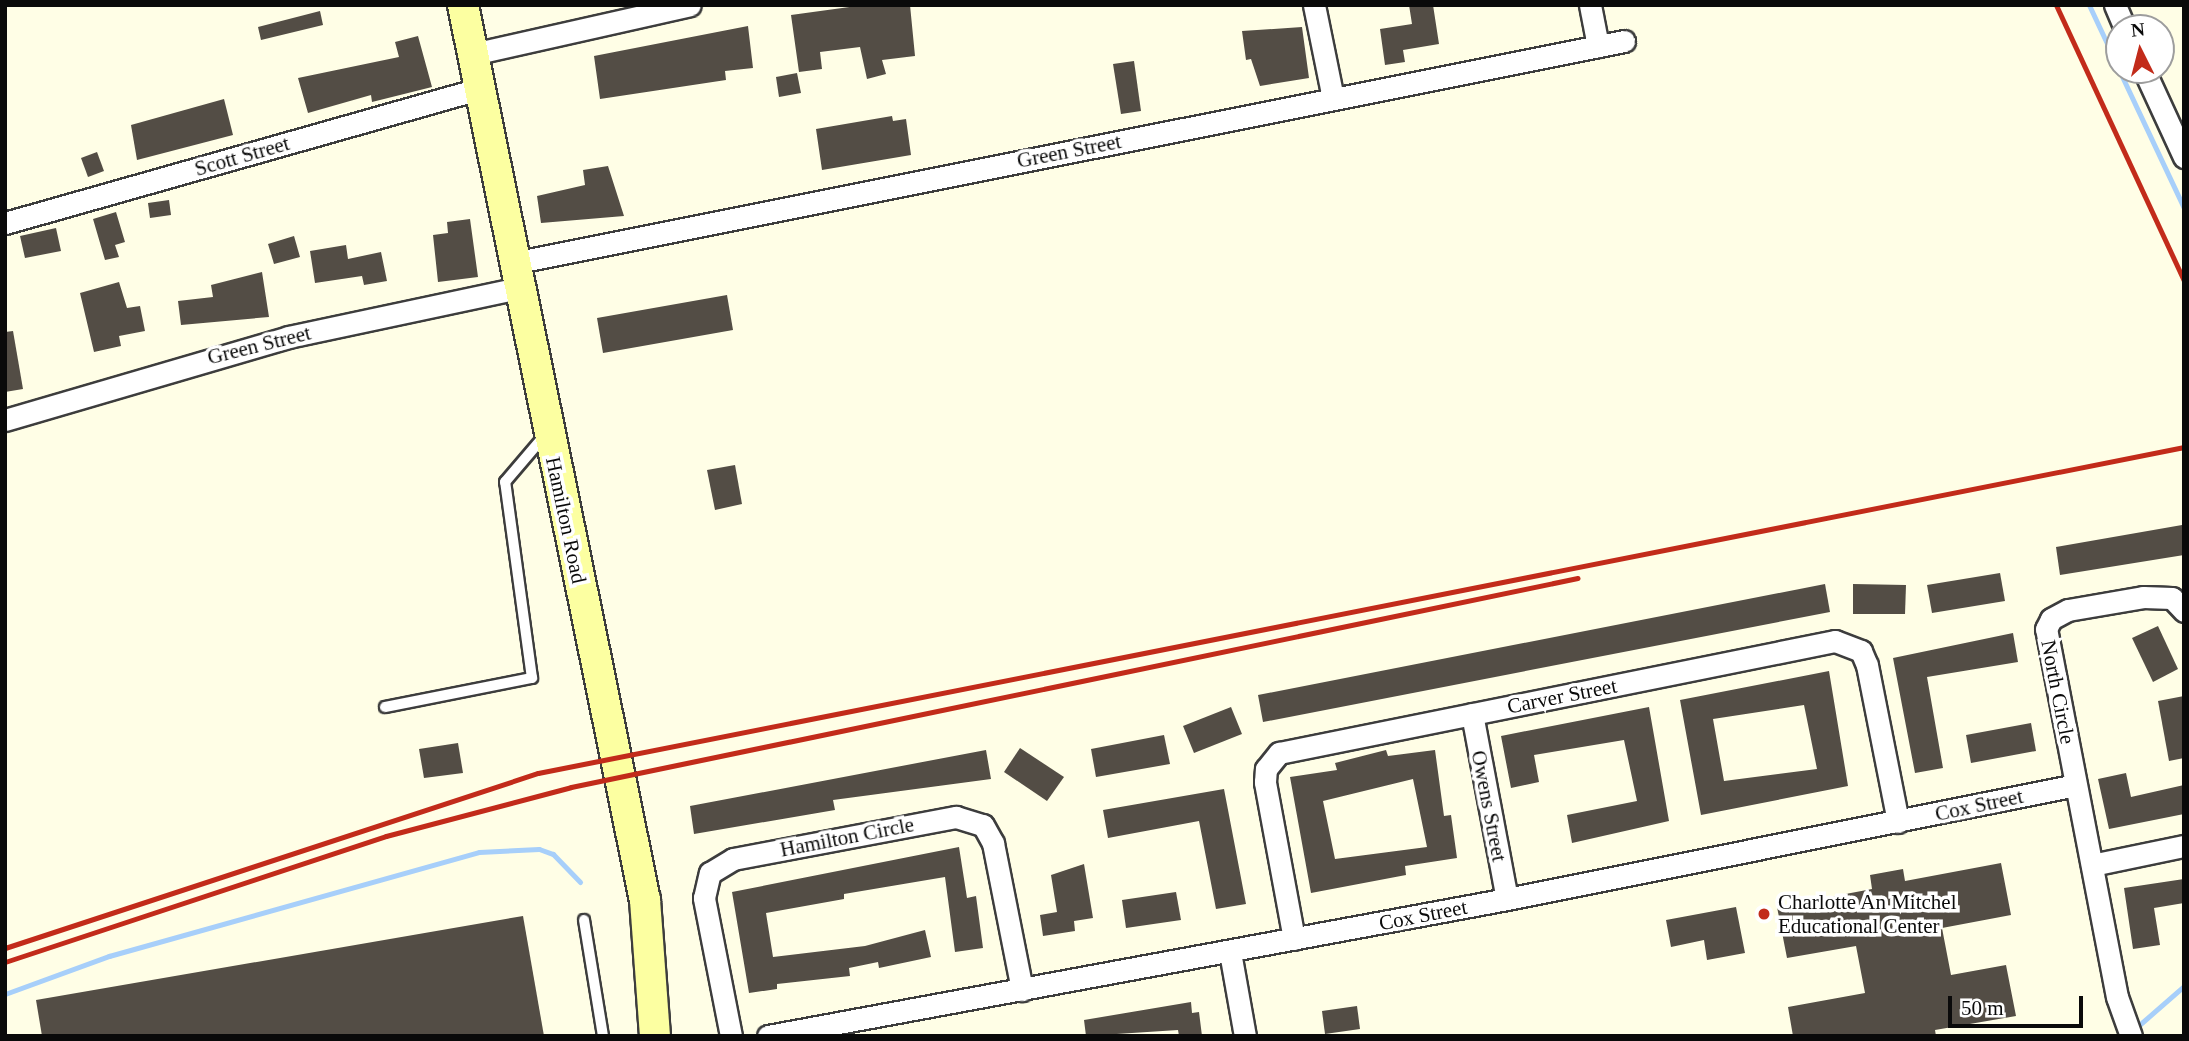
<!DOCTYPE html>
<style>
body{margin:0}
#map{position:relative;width:2189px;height:1041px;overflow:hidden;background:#fffee6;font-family:"Times New Roman",serif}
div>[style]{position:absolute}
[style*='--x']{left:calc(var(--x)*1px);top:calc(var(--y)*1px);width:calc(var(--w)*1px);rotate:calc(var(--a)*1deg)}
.stream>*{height:5px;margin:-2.5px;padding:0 2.5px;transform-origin:2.5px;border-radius:2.5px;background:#a7cffa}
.building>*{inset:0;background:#534d45}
.roads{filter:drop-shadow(2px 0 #3d3d3d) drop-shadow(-2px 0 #3d3d3d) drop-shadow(0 2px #3d3d3d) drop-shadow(0 -2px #3d3d3d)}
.lane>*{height:10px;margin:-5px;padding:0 5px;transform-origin:5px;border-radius:5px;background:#fff}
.street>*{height:21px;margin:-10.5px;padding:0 10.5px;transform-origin:10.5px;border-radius:10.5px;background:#fff}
.secondary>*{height:30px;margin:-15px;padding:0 15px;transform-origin:15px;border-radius:15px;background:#fcffa1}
.rail>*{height:5px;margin:-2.5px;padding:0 2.5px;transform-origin:2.5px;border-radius:2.5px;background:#c22b1a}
.dots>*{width:19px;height:19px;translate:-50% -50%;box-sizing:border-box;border:4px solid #fff;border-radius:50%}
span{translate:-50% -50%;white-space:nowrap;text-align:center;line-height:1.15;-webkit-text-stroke:7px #fff;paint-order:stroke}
.street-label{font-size:21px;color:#0a0a0a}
.poi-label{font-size:21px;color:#0a0a0a}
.left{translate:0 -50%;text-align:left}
.frame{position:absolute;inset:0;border:7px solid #0a0a0a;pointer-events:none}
.north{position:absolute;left:2105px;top:14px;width:70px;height:70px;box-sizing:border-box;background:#fff;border:2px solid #9d9d9d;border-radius:50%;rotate:354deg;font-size:19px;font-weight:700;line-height:28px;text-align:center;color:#0a0a0a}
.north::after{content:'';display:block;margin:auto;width:24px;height:32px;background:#c22b1a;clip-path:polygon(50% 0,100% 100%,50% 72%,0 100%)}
.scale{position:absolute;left:1948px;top:996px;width:135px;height:32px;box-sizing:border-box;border:4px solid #0a0a0a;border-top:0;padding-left:9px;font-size:21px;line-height:24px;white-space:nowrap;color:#0a0a0a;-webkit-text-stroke:5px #fff;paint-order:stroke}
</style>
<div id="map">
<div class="stream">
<i style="--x:2089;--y:5;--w:71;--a:64.9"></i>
<i style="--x:2119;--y:70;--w:153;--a:64.8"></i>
<i style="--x:5;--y:994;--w:111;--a:-20.1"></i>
<i style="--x:109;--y:956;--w:384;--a:-15.7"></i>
<i style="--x:479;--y:852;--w:60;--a:-2.9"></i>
<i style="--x:539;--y:849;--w:15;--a:20"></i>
<i style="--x:553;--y:854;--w:39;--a:46"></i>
<i style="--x:2138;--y:1026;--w:61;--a:-41"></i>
</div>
<div class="building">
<i style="clip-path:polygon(864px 5px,910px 5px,915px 56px,882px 60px,886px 74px,867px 79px,860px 47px,820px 52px,822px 69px,799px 72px,791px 15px)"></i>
<i style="clip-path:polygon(1409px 5px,1433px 5px,1439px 44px,1403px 50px,1405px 62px,1385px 65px,1380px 29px,1412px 24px)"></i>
<i style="clip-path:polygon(320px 11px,323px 25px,261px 40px,258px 27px)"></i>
<i style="clip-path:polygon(748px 26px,753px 68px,725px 71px,726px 80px,600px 99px,594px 56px)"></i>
<i style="clip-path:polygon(1302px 27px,1309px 78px,1260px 86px,1251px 59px,1246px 60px,1242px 31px)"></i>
<i style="clip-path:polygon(418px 36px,432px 87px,372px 102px,371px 95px,308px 113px,298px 78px,399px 57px,395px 42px)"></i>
<i style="clip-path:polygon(1134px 61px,1141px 111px,1121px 114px,1113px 64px)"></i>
<i style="clip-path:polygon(797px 73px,801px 93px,779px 97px,776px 77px)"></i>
<i style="clip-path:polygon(224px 99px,233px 135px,137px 160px,131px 125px)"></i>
<i style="clip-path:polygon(892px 116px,893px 121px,906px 119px,911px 155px,822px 170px,816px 129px)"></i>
<i style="clip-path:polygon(97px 152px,104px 171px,88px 177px,81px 158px)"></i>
<i style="clip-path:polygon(608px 166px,624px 216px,541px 223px,537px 196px,585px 185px,583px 170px)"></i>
<i style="clip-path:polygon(169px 200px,171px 215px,150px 218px,148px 203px)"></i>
<i style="clip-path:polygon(116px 212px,125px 242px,115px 245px,119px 257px,105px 260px,93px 219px)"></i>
<i style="clip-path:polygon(470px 219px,478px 277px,438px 282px,433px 235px,448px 233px,447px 222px)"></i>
<i style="clip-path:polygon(56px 228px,61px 251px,25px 258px,20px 236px)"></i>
<i style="clip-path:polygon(294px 236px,300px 257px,274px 264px,268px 244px)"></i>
<i style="clip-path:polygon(346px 245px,348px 259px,381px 252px,387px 281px,364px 285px,362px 276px,315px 283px,310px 251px)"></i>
<i style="clip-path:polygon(262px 272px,269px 317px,181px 325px,178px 301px,213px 297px,211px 285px)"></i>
<i style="clip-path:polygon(119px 282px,127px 308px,140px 306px,145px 331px,119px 336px,121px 346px,94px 352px,80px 293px)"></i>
<i style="clip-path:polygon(727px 295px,733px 330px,603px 353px,597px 318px)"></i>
<i style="clip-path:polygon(13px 331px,23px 389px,5px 392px,5px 332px)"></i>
<i style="clip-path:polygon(735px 465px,742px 504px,715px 510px,707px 470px)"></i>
<i style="clip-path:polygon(2182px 525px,2184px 555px,2060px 575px,2056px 547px)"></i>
<i style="clip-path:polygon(2000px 573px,2005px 601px,1932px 613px,1927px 585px)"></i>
<i style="clip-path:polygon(1825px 584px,1830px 612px,1263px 722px,1258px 695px)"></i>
<i style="clip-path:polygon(1853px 584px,1906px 585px,1905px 614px,1853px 614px)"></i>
<i style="clip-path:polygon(2158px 626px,2178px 669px,2153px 682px,2132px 638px)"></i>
<i style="clip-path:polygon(2013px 633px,2018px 662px,1927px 677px,1943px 768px,1915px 773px,1893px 658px)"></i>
<i style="clip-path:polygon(evenodd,1829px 671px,1848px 786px,1701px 815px,1680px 700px,1829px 671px,1804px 705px,1817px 769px,1724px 781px,1713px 719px,1804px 705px)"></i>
<i style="clip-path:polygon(2184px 696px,2184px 758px,2169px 761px,2158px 701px)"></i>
<i style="clip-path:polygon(1231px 707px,1242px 734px,1194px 753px,1183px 726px)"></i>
<i style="clip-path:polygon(1649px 707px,1669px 821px,1572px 843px,1567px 815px,1637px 801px,1624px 740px,1534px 755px,1539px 782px,1511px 788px,1501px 736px)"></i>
<i style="clip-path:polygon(2031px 723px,2036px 751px,1971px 763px,1966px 735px)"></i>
<i style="clip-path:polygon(1164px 735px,1170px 764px,1096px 777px,1091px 749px)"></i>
<i style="clip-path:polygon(458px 743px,463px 773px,424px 778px,419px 749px)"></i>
<i style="clip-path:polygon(1020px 748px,1064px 777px,1047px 801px,1004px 772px)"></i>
<i style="clip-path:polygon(986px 750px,991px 779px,833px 800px,835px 810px,694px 834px,690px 806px)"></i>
<i style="clip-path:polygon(evenodd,1386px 750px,1388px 756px,1435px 750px,1444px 816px,1451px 815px,1457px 858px,1405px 866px,1406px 875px,1311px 893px,1290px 777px,1337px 770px,1335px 763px,1386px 750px,1413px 779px,1427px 847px,1335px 859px,1323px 801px,1413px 779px)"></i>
<i style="clip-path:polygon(2126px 773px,2131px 797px,2184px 785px,2184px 814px,2109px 829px,2098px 779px)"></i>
<i style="clip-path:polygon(1224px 789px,1246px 904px,1216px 909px,1199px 821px,1108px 838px,1103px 810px)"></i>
<i style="clip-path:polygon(959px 847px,967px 898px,976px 896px,983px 948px,955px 952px,945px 877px,844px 894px,844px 899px,766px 913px,773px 957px,865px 946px,925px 930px,931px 957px,879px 968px,878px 962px,849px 968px,850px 976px,777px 984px,777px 989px,749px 993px,732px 892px)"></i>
<i style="clip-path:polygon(2001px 863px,2011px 915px,1942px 928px,1951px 975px,2006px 965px,2016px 1016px,1935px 1030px,1936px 1036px,1793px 1036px,1788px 1007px,1865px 993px,1856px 946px,1787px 958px,1777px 907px,1872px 889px,1870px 875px,1903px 869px,1905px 881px)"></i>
<i style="clip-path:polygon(1084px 864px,1093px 918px,1074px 921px,1075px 931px,1043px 936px,1040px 915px,1057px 912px,1051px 875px)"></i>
<i style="clip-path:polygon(2184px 879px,2184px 903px,2154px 908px,2160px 945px,2133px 949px,2124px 888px)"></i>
<i style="clip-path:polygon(1176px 892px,1181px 920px,1126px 928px,1122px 900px)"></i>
<i style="clip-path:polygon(1736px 907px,1745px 953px,1707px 960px,1704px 940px,1671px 947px,1666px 920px)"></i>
<i style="clip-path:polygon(523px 916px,544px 1036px,42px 1036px,36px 1000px)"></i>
<i style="clip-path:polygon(1191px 1002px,1192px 1013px,1199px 1012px,1202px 1036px,1179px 1036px,1178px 1030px,1086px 1036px,1084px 1020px)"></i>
<i style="clip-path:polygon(1357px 1006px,1360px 1029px,1325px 1034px,1322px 1011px)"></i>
</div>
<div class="roads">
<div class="lane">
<i style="--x:385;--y:707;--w:150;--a:-11.2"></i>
<i style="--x:532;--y:678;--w:198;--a:-97.8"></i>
<i style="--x:505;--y:482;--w:63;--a:-49.5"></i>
<i style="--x:584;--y:920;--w:118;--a:80.7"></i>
</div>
<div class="street">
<i style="--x:1314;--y:5;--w:95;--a:78.5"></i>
<i style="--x:1590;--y:5;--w:42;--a:79"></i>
<i style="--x:2115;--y:5;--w:25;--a:67"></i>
<i style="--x:473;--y:54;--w:222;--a:-12.7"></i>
<i style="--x:2144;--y:70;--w:96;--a:65.3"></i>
<i style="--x:5;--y:223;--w:494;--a:-15.8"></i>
<i style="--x:513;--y:263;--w:1133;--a:-11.3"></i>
<i style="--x:5;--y:420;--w:295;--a:-16.3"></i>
<i style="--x:288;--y:337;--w:235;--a:-12"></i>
<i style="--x:1472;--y:714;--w:188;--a:79.3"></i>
<i style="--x:2092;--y:865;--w:94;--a:-11.7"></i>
<i style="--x:1294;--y:939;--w:160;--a:-100.5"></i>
<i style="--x:1265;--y:782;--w:13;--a:-86"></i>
<i style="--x:1266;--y:769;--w:21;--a:-51"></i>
<i style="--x:1279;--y:753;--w:567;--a:-11.39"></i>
<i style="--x:1835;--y:641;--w:28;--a:21"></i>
<i style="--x:1861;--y:651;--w:15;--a:67"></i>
<i style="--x:1867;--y:665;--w:160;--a:78.8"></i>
<i style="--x:1230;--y:952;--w:85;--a:79.9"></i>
<i style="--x:731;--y:1036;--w:141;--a:-101.1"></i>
<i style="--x:704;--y:898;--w:26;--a:-77"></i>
<i style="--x:710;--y:873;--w:27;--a:-31"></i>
<i style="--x:733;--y:859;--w:227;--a:-10.7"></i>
<i style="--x:956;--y:817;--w:28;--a:17"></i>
<i style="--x:983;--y:825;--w:21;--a:61"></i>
<i style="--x:993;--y:843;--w:150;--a:78.8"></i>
<i style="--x:768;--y:1036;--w:752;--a:-10.5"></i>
<i style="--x:1507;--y:899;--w:580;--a:-11.33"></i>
<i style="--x:2131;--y:1036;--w:41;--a:-109.7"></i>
<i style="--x:2117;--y:997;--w:375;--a:-100.9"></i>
<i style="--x:2046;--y:629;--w:11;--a:-63"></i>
<i style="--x:2051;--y:619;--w:19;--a:-28"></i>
<i style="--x:2068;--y:610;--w:76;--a:-9.8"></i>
<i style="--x:2143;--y:597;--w:29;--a:2"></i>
<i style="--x:2172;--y:598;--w:18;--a:47"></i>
</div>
<div class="secondary">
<i style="--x:463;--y:5;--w:913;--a:78.51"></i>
<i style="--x:645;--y:900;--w:136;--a:85.8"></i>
</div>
</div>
<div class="rail">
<i style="--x:2056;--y:5;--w:304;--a:65.1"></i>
<i style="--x:5;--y:948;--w:561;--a:-18.18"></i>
<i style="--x:538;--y:773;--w:1678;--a:-11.2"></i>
<i style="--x:5;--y:962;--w:401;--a:-18.3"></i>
<i style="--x:386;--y:836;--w:191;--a:-14.8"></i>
<i style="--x:571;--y:787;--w:1028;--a:-11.73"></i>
</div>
<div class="dots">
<i style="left:1764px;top:914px;background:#c22b1a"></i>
</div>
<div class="street-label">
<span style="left:1069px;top:151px;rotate:-11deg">Green Street</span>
<span style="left:242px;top:156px;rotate:-16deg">Scott Street</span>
<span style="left:259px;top:345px;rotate:-14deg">Green Street</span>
<span style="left:566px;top:520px;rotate:78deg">Hamilton Road</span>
<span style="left:2058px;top:692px;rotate:79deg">North Circle</span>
<span style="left:1562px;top:696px;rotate:-11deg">Carver Street</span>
<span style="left:1979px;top:805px;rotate:-12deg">Cox Street</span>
<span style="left:1489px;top:806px;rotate:79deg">Owens Street</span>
<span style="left:847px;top:837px;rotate:-11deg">Hamilton Circle</span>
<span style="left:1423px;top:915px;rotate:-11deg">Cox Street</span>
</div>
<div class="poi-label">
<span class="left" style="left:1778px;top:914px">Charlotte An Mitchel<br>Educational Center</span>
</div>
<div class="frame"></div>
<div class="north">N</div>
<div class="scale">50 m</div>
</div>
